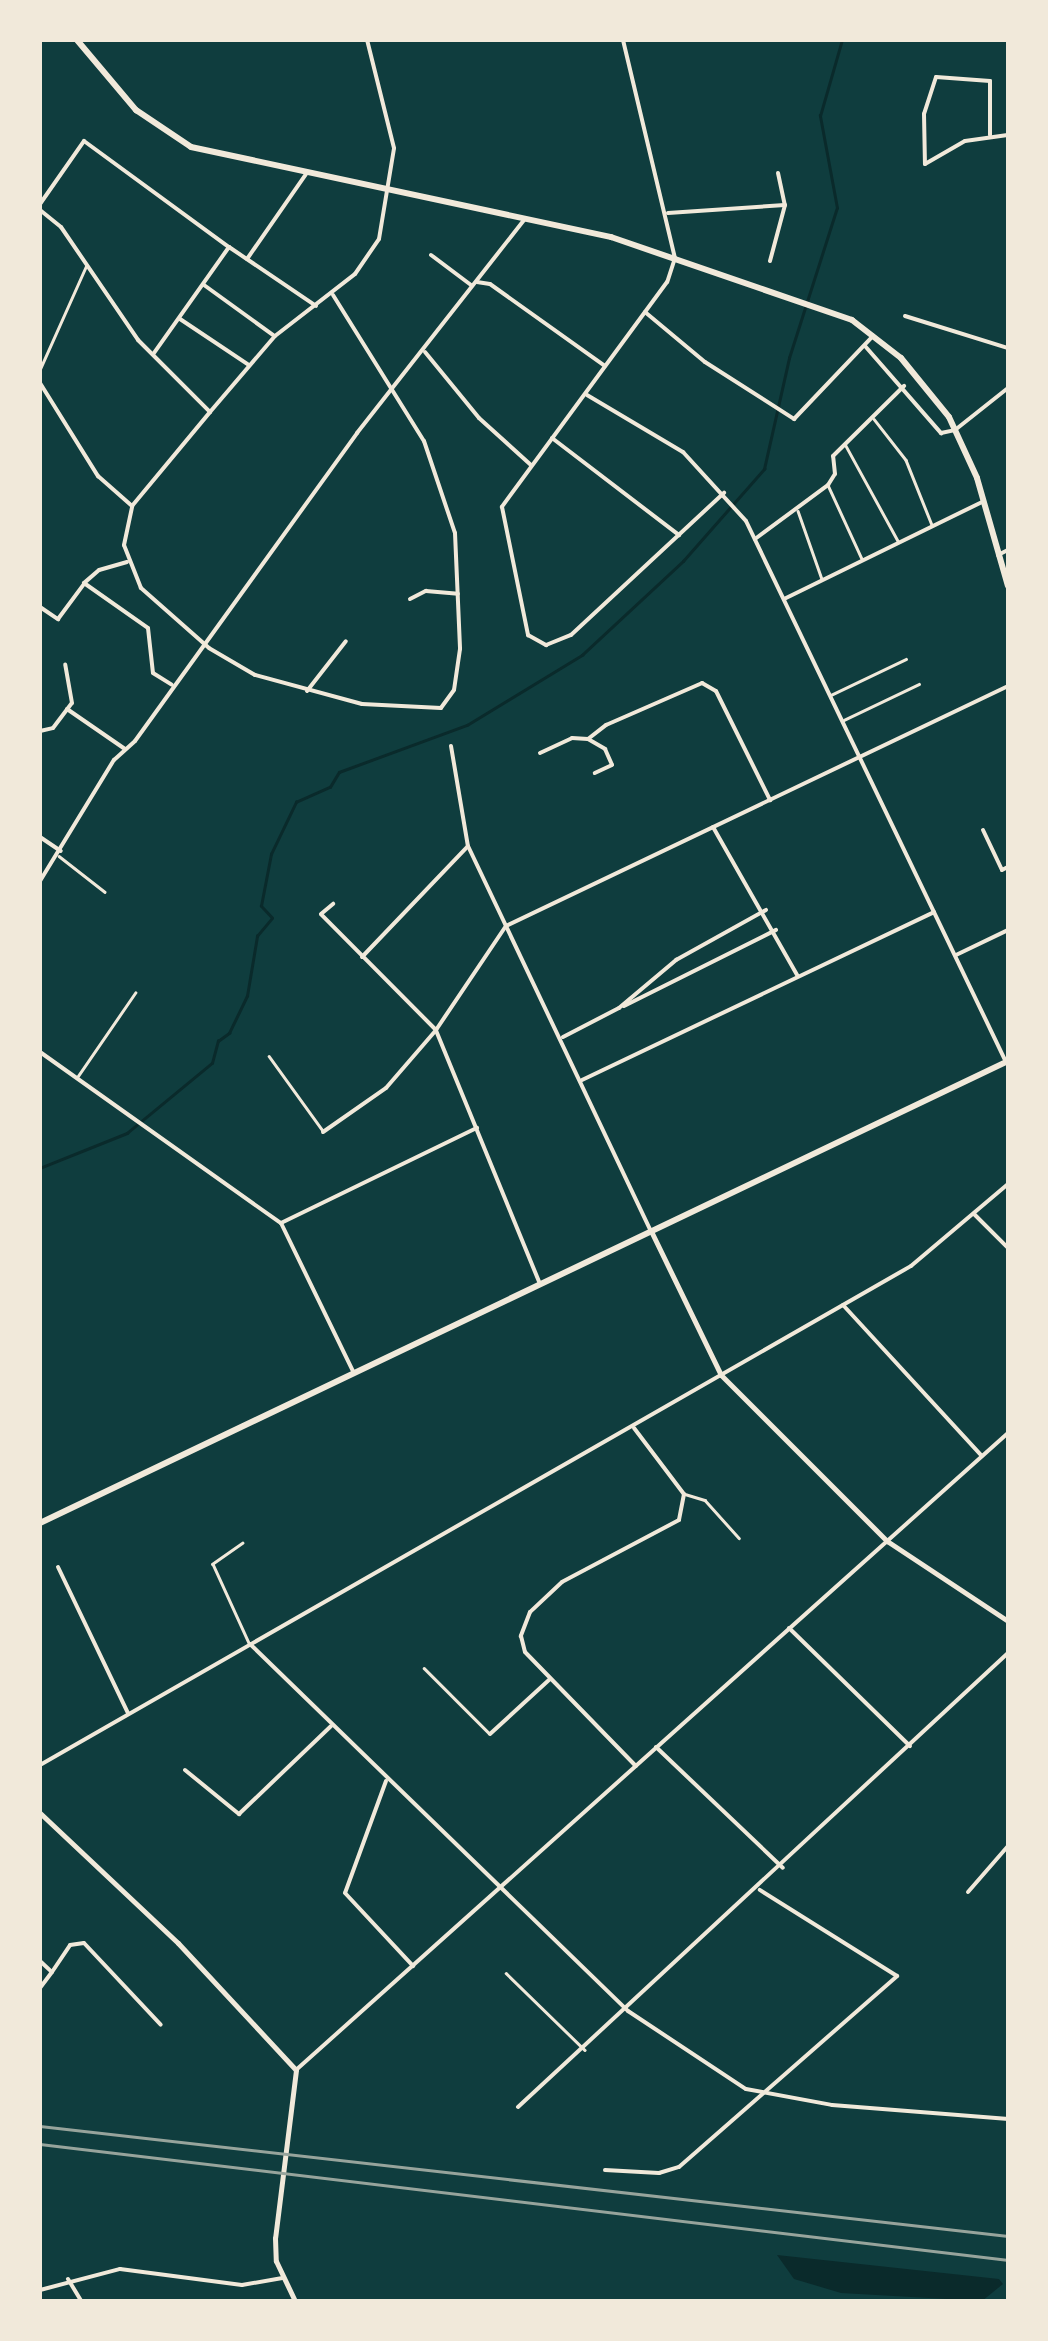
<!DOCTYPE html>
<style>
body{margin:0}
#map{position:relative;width:1048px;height:2341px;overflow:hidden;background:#0f3d3e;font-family:"Asap Condensed",sans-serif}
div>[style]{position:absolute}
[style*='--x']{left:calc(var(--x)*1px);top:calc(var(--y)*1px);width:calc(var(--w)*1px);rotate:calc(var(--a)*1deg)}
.water>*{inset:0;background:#0a2a2b}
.stream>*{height:2.5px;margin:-1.25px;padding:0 1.25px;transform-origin:1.25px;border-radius:1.25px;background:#0a2a2b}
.service>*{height:2.5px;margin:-1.25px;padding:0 1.25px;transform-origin:1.25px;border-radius:1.25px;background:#f1e9da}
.minor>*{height:4px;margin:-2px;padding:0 2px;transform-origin:2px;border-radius:2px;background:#f1e9da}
.tertiary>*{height:5px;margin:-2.5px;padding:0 2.5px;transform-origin:2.5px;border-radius:2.5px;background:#f1e9da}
.secondary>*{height:6px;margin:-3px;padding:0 3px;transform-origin:3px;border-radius:3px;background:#f1e9da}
.rail>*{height:2.5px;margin:-1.25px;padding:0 1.25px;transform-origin:1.25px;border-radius:1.25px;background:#97a49c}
span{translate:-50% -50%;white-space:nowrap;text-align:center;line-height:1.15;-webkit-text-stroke:9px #f1e9da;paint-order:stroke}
.frame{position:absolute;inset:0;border:42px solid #f1e9da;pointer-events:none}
</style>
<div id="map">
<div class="water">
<i style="clip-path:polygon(777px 2255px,999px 2279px,1003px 2284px,982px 2301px,841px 2293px,794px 2279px)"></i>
</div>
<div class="stream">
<i style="--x:40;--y:1168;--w:94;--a:-21.9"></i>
<i style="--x:127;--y:1133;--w:110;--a:-39.5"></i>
<i style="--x:212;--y:1063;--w:23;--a:-75"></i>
<i style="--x:218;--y:1041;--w:14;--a:-36"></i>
<i style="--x:229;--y:1033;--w:41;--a:-64.1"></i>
<i style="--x:247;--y:996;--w:61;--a:-80.5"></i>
<i style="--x:257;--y:936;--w:23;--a:-50"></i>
<i style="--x:272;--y:918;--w:16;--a:-133"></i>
<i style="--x:261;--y:906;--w:53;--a:-79.1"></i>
<i style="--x:271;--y:854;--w:58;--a:-64.3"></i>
<i style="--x:296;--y:802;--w:37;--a:-24"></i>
<i style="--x:330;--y:787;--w:17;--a:-59"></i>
<i style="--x:339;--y:772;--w:136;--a:-20.2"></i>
<i style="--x:467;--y:725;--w:135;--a:-31.3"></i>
<i style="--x:582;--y:655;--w:138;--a:-42.9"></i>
<i style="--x:683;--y:561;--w:123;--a:-48.6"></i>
<i style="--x:764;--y:469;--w:114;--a:-77.3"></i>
<i style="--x:789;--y:358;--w:157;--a:-72.3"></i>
<i style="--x:837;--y:208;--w:94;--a:-100.5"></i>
<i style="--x:820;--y:116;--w:79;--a:-73.9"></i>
</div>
<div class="service">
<i style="--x:40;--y:369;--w:113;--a:-65.9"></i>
<i style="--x:874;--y:419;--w:52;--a:52"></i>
<i style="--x:906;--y:460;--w:70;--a:68.2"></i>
<i style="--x:845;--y:444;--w:111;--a:61.3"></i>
<i style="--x:828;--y:485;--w:81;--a:65.3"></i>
<i style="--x:798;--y:511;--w:72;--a:70.6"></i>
<i style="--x:831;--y:695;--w:83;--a:-25.6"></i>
<i style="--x:844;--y:720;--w:83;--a:-25.6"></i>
<i style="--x:59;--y:856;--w:58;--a:38"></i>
<i style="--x:269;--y:1056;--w:92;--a:54.2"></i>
<i style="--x:78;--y:1076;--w:101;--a:-55.5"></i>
<i style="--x:685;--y:1494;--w:21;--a:17"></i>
<i style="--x:705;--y:1500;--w:51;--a:48.2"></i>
<i style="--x:243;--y:1543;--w:37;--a:145"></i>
<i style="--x:213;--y:1564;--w:87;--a:65.5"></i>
<i style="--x:424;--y:1668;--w:92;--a:45"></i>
<i style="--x:506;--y:1973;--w:110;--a:44.3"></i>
</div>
<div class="minor">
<i style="--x:623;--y:40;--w:224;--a:76.6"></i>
<i style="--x:675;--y:258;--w:25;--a:108"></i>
<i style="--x:667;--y:282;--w:279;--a:126.3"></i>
<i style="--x:502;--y:507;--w:131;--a:78.5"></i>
<i style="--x:528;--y:635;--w:21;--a:29"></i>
<i style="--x:546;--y:645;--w:27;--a:-22"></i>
<i style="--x:571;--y:635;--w:209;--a:-42.9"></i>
<i style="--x:990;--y:135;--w:54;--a:-90"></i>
<i style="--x:990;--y:81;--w:54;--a:-175.8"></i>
<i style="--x:936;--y:77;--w:39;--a:108"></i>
<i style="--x:924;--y:114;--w:50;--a:88.9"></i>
<i style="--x:925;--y:164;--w:46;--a:-29.9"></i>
<i style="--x:965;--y:141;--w:43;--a:-7.9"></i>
<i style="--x:778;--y:173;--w:33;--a:78"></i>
<i style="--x:40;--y:204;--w:77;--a:-55.1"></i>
<i style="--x:84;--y:141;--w:180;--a:36.2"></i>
<i style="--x:229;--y:247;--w:130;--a:125.3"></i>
<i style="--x:40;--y:210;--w:27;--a:39"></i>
<i style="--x:61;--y:227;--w:137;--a:55.7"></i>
<i style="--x:138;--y:340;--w:102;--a:45"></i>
<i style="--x:668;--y:213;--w:117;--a:-3.9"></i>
<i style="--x:785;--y:205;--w:58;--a:105"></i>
<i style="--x:229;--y:247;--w:105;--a:34.1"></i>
<i style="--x:431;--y:255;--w:50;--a:36.9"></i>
<i style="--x:247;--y:259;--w:103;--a:-55.2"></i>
<i style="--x:477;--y:282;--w:13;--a:9"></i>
<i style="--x:490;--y:284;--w:141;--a:35.5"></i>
<i style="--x:204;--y:285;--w:85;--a:35.9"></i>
<i style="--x:333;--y:295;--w:172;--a:58.1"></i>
<i style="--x:424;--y:441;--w:97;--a:71.4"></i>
<i style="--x:455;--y:533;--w:116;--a:87.5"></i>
<i style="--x:460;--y:649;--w:41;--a:98.3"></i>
<i style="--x:454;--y:690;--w:22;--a:126"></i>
<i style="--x:441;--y:708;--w:79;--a:-177.1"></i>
<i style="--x:362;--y:704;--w:111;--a:-164.8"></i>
<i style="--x:255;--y:675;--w:53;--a:-149.6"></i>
<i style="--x:209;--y:648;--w:91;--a:-138.6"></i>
<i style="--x:141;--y:588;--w:46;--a:-111.6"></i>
<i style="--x:124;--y:545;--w:40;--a:-78"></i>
<i style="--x:132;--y:506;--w:122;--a:-50.3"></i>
<i style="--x:210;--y:412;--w:100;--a:-49.5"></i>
<i style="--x:275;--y:336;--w:101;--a:-37.8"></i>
<i style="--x:355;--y:274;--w:42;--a:-55.6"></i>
<i style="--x:379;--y:239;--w:92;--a:-80.6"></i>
<i style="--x:394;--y:148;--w:111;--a:-104"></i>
<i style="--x:645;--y:312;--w:78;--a:39.8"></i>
<i style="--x:705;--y:362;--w:106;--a:32.6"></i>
<i style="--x:794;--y:419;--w:115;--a:-46.4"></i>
<i style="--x:905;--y:316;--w:108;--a:17.3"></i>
<i style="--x:180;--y:319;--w:83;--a:33.7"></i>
<i style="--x:865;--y:346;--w:116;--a:48.9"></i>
<i style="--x:941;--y:433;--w:14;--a:-12"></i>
<i style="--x:955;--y:430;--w:68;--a:-38.4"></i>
<i style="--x:425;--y:352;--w:85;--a:50.7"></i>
<i style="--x:479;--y:418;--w:70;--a:42.1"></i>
<i style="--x:40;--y:383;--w:110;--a:58.1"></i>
<i style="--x:98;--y:476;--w:45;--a:41.4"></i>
<i style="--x:587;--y:395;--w:112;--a:30.7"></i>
<i style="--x:683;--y:452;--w:93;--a:47.6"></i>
<i style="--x:746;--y:521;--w:600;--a:64.33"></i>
<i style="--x:552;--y:438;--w:160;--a:37.4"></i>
<i style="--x:755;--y:539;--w:91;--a:-36.5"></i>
<i style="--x:828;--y:485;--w:13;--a:-58"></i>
<i style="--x:835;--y:474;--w:18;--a:-96"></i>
<i style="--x:833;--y:456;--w:100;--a:-44.6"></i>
<i style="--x:998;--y:555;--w:11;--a:-27"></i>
<i style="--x:127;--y:562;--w:29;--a:164"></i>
<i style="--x:99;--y:570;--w:20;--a:139"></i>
<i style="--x:84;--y:583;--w:78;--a:35.1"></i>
<i style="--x:148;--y:628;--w:45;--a:83.7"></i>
<i style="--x:153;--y:673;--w:22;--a:32"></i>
<i style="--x:410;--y:599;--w:18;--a:-27"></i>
<i style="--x:426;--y:591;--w:32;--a:5"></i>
<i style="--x:784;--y:599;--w:220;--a:-26.1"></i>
<i style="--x:40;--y:600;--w:2;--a:90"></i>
<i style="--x:40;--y:607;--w:22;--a:34"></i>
<i style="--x:58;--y:619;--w:44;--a:-53.4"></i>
<i style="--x:307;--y:691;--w:63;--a:-52"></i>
<i style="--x:67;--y:709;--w:70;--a:34.6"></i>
<i style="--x:40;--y:731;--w:13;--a:-13"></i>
<i style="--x:53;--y:728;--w:31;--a:-53"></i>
<i style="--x:72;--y:703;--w:39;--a:-100"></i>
<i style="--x:588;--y:739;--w:23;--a:-38"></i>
<i style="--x:606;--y:725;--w:105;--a:-23.6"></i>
<i style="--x:702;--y:683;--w:16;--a:30"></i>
<i style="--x:716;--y:691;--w:122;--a:63.6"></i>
<i style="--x:451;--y:746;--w:101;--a:80.4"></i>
<i style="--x:468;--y:846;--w:426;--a:64.6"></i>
<i style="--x:540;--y:753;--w:35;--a:-25"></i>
<i style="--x:572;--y:738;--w:16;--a:4"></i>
<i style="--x:588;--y:739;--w:20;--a:30"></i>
<i style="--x:605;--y:749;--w:17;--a:66"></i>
<i style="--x:612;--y:765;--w:19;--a:155"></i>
<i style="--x:713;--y:827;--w:170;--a:60.4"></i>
<i style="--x:983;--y:830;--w:44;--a:64.6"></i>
<i style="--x:1002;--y:870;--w:7;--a:-27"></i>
<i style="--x:40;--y:837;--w:25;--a:34"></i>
<i style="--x:40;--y:881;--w:142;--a:-58.6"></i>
<i style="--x:114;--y:760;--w:28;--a:-42"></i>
<i style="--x:135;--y:741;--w:380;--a:-54.2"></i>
<i style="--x:357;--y:433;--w:271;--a:-51.9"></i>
<i style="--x:956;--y:955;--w:58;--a:-25.7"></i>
<i style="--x:362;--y:957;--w:153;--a:-46.3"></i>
<i style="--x:624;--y:1006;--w:170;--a:-26.6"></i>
<i style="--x:563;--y:1037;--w:63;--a:-27.4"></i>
<i style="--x:619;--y:1008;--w:75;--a:-40.1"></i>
<i style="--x:676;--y:960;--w:103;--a:-29.1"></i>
<i style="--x:40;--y:1052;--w:296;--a:35.4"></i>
<i style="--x:281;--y:1223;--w:165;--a:64.1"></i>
<i style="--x:582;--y:1080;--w:390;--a:-25.5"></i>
<i style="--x:323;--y:1132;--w:77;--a:-34.9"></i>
<i style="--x:386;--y:1088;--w:77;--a:-49.2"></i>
<i style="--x:436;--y:1030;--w:163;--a:-134.8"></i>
<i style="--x:321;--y:914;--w:16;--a:-40"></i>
<i style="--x:974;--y:1214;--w:48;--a:45"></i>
<i style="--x:281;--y:1223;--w:218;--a:-25.9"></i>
<i style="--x:540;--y:1284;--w:274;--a:-112.3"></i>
<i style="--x:436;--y:1030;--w:125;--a:-56.1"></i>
<i style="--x:506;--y:926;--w:556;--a:-25.55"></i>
<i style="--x:843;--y:1305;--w:205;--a:47.4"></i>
<i style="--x:634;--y:1428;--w:83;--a:52.9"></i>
<i style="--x:684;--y:1494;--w:26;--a:101"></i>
<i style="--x:679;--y:1520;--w:132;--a:152.1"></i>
<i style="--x:562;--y:1582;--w:44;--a:136.8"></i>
<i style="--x:530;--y:1612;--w:26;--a:111"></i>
<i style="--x:521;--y:1636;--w:16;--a:76"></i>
<i style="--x:525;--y:1652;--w:159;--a:45.8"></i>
<i style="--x:58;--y:1567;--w:162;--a:64.4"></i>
<i style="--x:789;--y:1628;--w:169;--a:44.3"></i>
<i style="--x:250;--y:1644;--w:527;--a:44.15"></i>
<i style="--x:628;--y:2011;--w:141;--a:33.5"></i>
<i style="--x:746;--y:2089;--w:87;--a:10.5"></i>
<i style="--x:832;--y:2105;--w:177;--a:4.5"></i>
<i style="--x:490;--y:1734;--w:81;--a:-42.5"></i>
<i style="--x:656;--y:1747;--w:175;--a:43.6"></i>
<i style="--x:40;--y:1765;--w:1004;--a:-29.81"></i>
<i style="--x:911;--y:1266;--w:127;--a:-40.2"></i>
<i style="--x:185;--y:1770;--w:70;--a:39.2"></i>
<i style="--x:239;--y:1814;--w:127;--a:-43.7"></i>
<i style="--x:386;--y:1781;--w:119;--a:110.1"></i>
<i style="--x:345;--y:1893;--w:100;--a:47"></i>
<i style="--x:968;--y:1892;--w:61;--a:-49"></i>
<i style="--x:40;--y:1961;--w:16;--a:43"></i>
<i style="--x:52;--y:1972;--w:20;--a:127"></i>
<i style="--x:52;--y:1972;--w:32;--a:-56"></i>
<i style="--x:70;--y:1945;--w:14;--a:-8"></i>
<i style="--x:84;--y:1943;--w:112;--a:46.8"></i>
<i style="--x:296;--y:2070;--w:955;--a:-41.82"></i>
<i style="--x:518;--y:2107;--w:668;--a:-42.82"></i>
<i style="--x:605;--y:2170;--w:54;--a:3.2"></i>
<i style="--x:659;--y:2173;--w:21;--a:-17"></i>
<i style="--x:679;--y:2167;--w:290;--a:-41.2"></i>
<i style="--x:897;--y:1976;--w:162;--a:-147.9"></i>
<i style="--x:68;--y:2279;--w:26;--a:59"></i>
<i style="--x:40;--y:2290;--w:83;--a:-14.7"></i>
<i style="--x:120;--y:2269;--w:123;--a:7.5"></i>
<i style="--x:242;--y:2285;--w:41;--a:-9.9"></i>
</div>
<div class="tertiary">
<i style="--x:651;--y:1231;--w:160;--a:64.1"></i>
<i style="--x:721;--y:1375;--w:235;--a:45"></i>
<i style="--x:887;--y:1541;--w:145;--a:33.5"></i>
<i style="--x:40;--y:1813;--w:190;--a:43.3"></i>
<i style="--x:178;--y:1943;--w:173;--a:47.1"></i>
<i style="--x:296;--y:2070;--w:169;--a:97.1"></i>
<i style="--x:275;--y:2238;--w:23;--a:88"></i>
<i style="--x:276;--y:2261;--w:44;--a:64.6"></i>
</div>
<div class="secondary">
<i style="--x:77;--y:40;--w:92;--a:49.9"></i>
<i style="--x:136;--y:110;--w:66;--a:33.9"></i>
<i style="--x:191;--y:147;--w:430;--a:12.1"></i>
<i style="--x:611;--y:237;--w:255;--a:19"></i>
<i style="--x:852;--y:320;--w:62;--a:37.8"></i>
<i style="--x:901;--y:358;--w:76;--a:50.9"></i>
<i style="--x:949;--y:417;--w:67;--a:65.3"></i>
<i style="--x:977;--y:478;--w:112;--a:74"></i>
<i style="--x:40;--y:1523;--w:1073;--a:-25.51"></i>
</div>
<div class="rail">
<i style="--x:40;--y:2126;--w:974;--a:6.48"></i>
<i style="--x:40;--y:2144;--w:975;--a:6.83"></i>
</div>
<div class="frame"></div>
</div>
